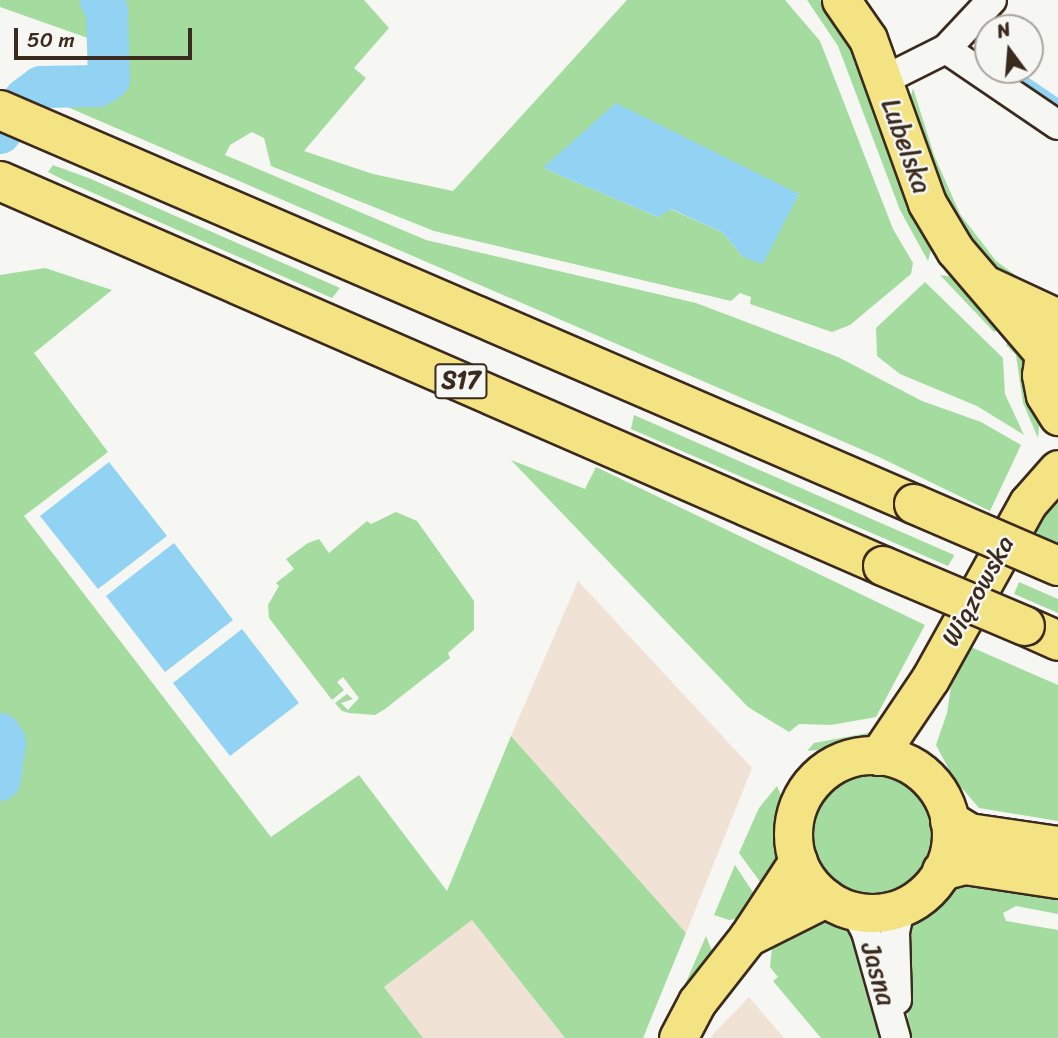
<!DOCTYPE html>
<meta charset="utf-8">
<style>
body{margin:0}
#map{position:relative;width:1058px;height:1038px;overflow:hidden;background:#f6f6f2;font-family:Sriracha,sans-serif}
div>[style]{position:absolute}
[style*='--x']{left:calc(var(--x)*1px);top:calc(var(--y)*1px);width:calc(var(--w)*1px);rotate:calc(var(--a)*1deg)}
.built>*{inset:0;background:#f1e2d6}
.green>*{inset:0;background:#a4dca0}
.round{border-radius:50%}
.water>*{inset:0;background:#92d2f3}
.stream>*{height:7px;margin:-3.5px;padding:0 3.5px;transform-origin:3.5px;border-radius:3.5px;background:#92d2f3}
.river>*{height:42px;margin:-21px;padding:0 21px;transform-origin:21px;border-radius:21px;background:#92d2f3}
.roads{filter:drop-shadow(2px 0 #3b2a1e) drop-shadow(-2px 0 #3b2a1e) drop-shadow(0 2px #3b2a1e) drop-shadow(0 -2px #3b2a1e)}
.minor>*{height:28px;margin:-14px;padding:0 14px;transform-origin:14px;border-radius:14px;background:#f6f6f2}
.major>*{height:37px;margin:-18.5px;padding:0 18.5px;transform-origin:18.5px;border-radius:18.5px;background:#f4e382}
.major>.ring{margin:-18.5px;padding:0;box-sizing:content-box;background:none;border:37px solid #f4e382;border-radius:50%}
.highway>*{height:38px;margin:-19px;padding:0 19px;transform-origin:19px;border-radius:19px;background:#f4e382}
.bridges{filter:drop-shadow(2px 0 #3b2a1e) drop-shadow(-2px 0 #3b2a1e) drop-shadow(0 2px #3b2a1e) drop-shadow(0 -2px #3b2a1e)}
.highway-bridge>*{height:38px;margin:-19px;padding:0 19px;transform-origin:19px;border-radius:19px;background:#f4e382}
span{translate:-50% -50%;white-space:nowrap;text-align:center;line-height:1.15;-webkit-text-stroke:5px #f6f6f2;paint-order:stroke}
.shield-label span{padding:2px 5px;background:#f6f6f2;border:2px solid;border-radius:5px;-webkit-text-stroke-width:0}
.shield-label{font-size:24px;color:#3b2a1e;font-weight:700}
.street-label{font-size:26px;color:#3b2a1e}
.north{position:absolute;left:974px;top:14px;width:70px;height:70px;box-sizing:border-box;background:#f6f6f2;border:2px solid #aba49d;border-radius:50%;rotate:344deg;font-size:19px;font-weight:700;line-height:28px;text-align:center;color:#3b2a1e}
.north::after{content:'';display:block;margin:auto;width:24px;height:32px;background:#3b2a1e;clip-path:polygon(50% 0,100% 100%,50% 72%,0 100%)}
.scale{position:absolute;left:14px;top:28px;width:178px;height:32px;box-sizing:border-box;border:4px solid #3b2a1e;border-top:0;padding-left:9px;font-size:21px;line-height:24px;white-space:nowrap;color:#3b2a1e;-webkit-text-stroke:5px #f6f6f2;paint-order:stroke}
</style>
<div id="map">
<div class="built">
<i style="clip-path:polygon(578px 581px,752px 768px,686px 933px,511px 736px)"></i>
<i style="clip-path:polygon(472px 920px,565px 1038px,423px 1038px,384px 987px)"></i>
<i style="clip-path:polygon(749px 997px,784px 1038px,711px 1038px,713px 1034px)"></i>
</div>
<div class="green">
<i style="clip-path:polygon(evenodd,0 0,364px 0,389px 28px,354px 68px,366px 78px,304px 151px,373px 174px,453px 191px,627px 0,785px 0,820px 41px,893px 229px,913px 263px,911px 274px,850px 325px,832px 332px,750px 304px,751px 297px,740px 293px,731px 301px,434px 231px,271px 166px,264px 138px,252px 132px,230px 145px,225px 155px,426px 240px,696px 303px,838px 357px,922px 401px,981px 422px,1021px 445px,990px 511px,879px 457px,58px 103px,116px 94px,125px 87px,119px 49px,0 7px,0 0,543px 168px,799px 195px,743px 257px,722px 232px,670px 209px,658px 217px,543px 168px)"></i>
<i style="clip-path:polygon(807px 0,820px 0,851px 47px,909px 206px,932px 246px,928px 261px,900px 210px,838px 46px)"></i>
<i style="clip-path:polygon(913px 88px,934px 155px,960px 214px,996px 261px,1032px 287px,991px 269px,959px 233px,908px 106px)"></i>
<i style="clip-path:polygon(53px 165px,91px 179px,340px 288px,332px 298px,66px 181px,48px 172px)"></i>
<i style="clip-path:polygon(45px 268px,112px 290px,34px 353px,108px 452px,24px 516px,271px 837px,359px 775px,447px 891px,511px 736px,686px 933px,643px 1038px,565px 1038px,472px 920px,384px 987px,423px 1038px,0 1038px,0 275px)"></i>
<i style="clip-path:polygon(940px 275px,954px 277px,999px 330px,994px 332px)"></i>
<i style="clip-path:polygon(925px 282px,1003px 358px,1005px 394px,1024px 435px,977px 406px,900px 374px,877px 356px,876px 328px)"></i>
<i style="clip-path:polygon(1015px 336px,1022px 343px,1040px 417px,1038px 438px,1023px 403px,1016px 355px,1006px 345px)"></i>
<i style="clip-path:polygon(634px 415px,954px 555px,954px 556px,948px 566px,631px 429px)"></i>
<i style="clip-path:polygon(511px 460px,585px 489px,596px 467px,925px 625px,876px 717px,831px 725px,799px 724px,789px 732px,748px 707px)"></i>
<i style="clip-path:polygon(1058px 487px,1058px 544px,1038px 535px,1032px 518px)"></i>
<i style="clip-path:polygon(396px 512px,417px 521px,474px 601px,474px 630px,448px 653px,450px 658px,385px 709px,375px 715px,349px 713px,342px 711px,335px 703px,347px 694px,353px 699px,341px 703px,348px 710px,359px 698px,343px 677px,337px 682px,344px 690px,332px 700px,269px 618px,268px 605px,279px 586px,276px 583px,294px 569px,286px 559px,308px 543px,319px 539px,329px 553px,367px 521px,371px 524px)"></i>
<i style="clip-path:polygon(1019px 582px,1058px 599px,1058px 613px,1014px 594px)"></i>
<i style="clip-path:polygon(971px 647px,1058px 685px,1058px 821px,979px 808px,954px 779px,936px 745px,947px 713px,953px 673px)"></i>
<i style="clip-path:polygon(873px 732px,868px 742px,859px 746px,807px 751px,814px 743px)"></i>
<i class="round" style="left:810px;top:774px;width:122px;height:122px"></i>
<i style="clip-path:polygon(777px 786px,783px 800px,783px 848px,781px 867px,766px 890px,739px 853px,759px 808px)"></i>
<i style="clip-path:polygon(735px 865px,758px 900px,741px 918px,729px 920px,714px 915px)"></i>
<i style="clip-path:polygon(955px 882px,1058px 895px,1058px 914px,1016px 906px,1003px 913px,1006px 921px,1058px 930px,1058px 1038px,909px 1038px,904px 953px,912px 915px)"></i>
<i style="clip-path:polygon(825px 915px,848px 926px,859px 942px,885px 1038px,821px 1038px,773px 981px,778px 977px,770px 967px,772px 947px)"></i>
<i style="clip-path:polygon(706px 936px,713px 954px,680px 996px)"></i>
</div>
<div class="water">
<i style="clip-path:polygon(616px 103px,799px 194px,763px 264px,743px 257px,722px 232px,671px 209px,658px 217px,543px 168px)"></i>
<i style="clip-path:polygon(109px 462px,167px 536px,98px 589px,40px 516px)"></i>
<i style="clip-path:polygon(174px 543px,233px 620px,165px 672px,106px 596px)"></i>
<i style="clip-path:polygon(242px 629px,299px 703px,230px 756px,173px 683px)"></i>
</div>
<div class="stream">
<i style="--x:984;--y:51;--w:5;--a:37"></i>
<i style="--x:1011;--y:70;--w:57;--a:34.2"></i>
</div>
<div class="river">
<i style="--x:0;--y:133;--w:42;--a:-53.7"></i>
<i style="--x:25;--y:99;--w:20;--a:-37"></i>
<i style="--x:41;--y:87;--w:57;--a:-1"></i>
<i style="--x:98;--y:86;--w:13;--a:-32"></i>
<i style="--x:109;--y:79;--w:68;--a:-91.7"></i>
<i style="--x:107;--y:11;--w:13;--a:-119"></i>
<i style="--x:0;--y:734;--w:10;--a:61"></i>
<i style="--x:5;--y:743;--w:37;--a:98"></i>
</div>
<div class="roads">
<div class="minor">
<i style="--x:946;--y:49;--w:135;--a:34.2"></i>
<i style="--x:882;--y:81;--w:72;--a:-26.6"></i>
<i style="--x:946;--y:49;--w:67;--a:-46.8"></i>
<i style="--x:855;--y:911;--w:24;--a:62"></i>
<i style="--x:866;--y:932;--w:110;--a:74.2"></i>
<i style="--x:897;--y:1000;--w:68;--a:-91.7"></i>
<i style="--x:895;--y:932;--w:25;--a:-78"></i>
</div>
<div class="major">
<i style="--x:841;--y:0;--w:47;--a:55.3"></i>
<i style="--x:868;--y:39;--w:174;--a:70.2"></i>
<i style="--x:927;--y:203;--w:55;--a:59.2"></i>
<i style="--x:955;--y:250;--w:137;--a:49.4"></i>
<i style="--x:989;--y:286;--w:76;--a:24.9"></i>
<i style="--x:1055;--y:335;--w:22;--a:120"></i>
<i style="--x:1044;--y:354;--w:21;--a:98"></i>
<i style="--x:1041;--y:375;--w:20;--a:79"></i>
<i style="--x:1045;--y:395;--w:25;--a:58"></i>
<i class="ring" style="left:793px;top:755px;width:121px;height:121px"></i>
<i style="--x:878;--y:756;--w:93;--a:-56"></i>
<i style="--x:930;--y:679;--w:201;--a:-60.9"></i>
<i style="--x:1028;--y:503;--w:45;--a:-48.6"></i>
<i style="--x:748;--y:937;--w:87;--a:-26.6"></i>
<i style="--x:678;--y:1038;--w:41;--a:-62.2"></i>
<i style="--x:697;--y:1002;--w:83;--a:-51.9"></i>
<i style="--x:748;--y:937;--w:91;--a:-56.7"></i>
</div>
<div class="highway">
<i style="--x:0;--y:110;--w:995;--a:23.32"></i>
<i style="--x:0;--y:181;--w:963;--a:23.56"></i>
<i style="--x:1025;--y:626;--w:36;--a:24"></i>
<i style="--x:950;--y:821;--w:22;--a:32"></i>
<i style="--x:969;--y:833;--w:90;--a:8.3"></i>
<i style="--x:942;--y:871;--w:24;--a:-15"></i>
<i style="--x:965;--y:865;--w:94;--a:8.6"></i>
</div>
</div>
<div class="bridges">
<div class="highway-bridge">
<i style="--x:914;--y:504;--w:157;--a:23.3"></i>
<i style="--x:883;--y:566;--w:154;--a:22.9"></i>
</div>
</div>
<div class="shield-label">
<span style="left:461px;top:381px">S17</span>
</div>
<div class="street-label">
<span style="left:906px;top:146px;rotate:70deg">Lubelska</span>
<span style="left:978px;top:591px;rotate:-61deg">Wiązowska</span>
<span style="left:878px;top:974px;rotate:74deg">Jasna</span>
</div>
<div class="north">N</div>
<div class="scale">50 m</div>
</div>
